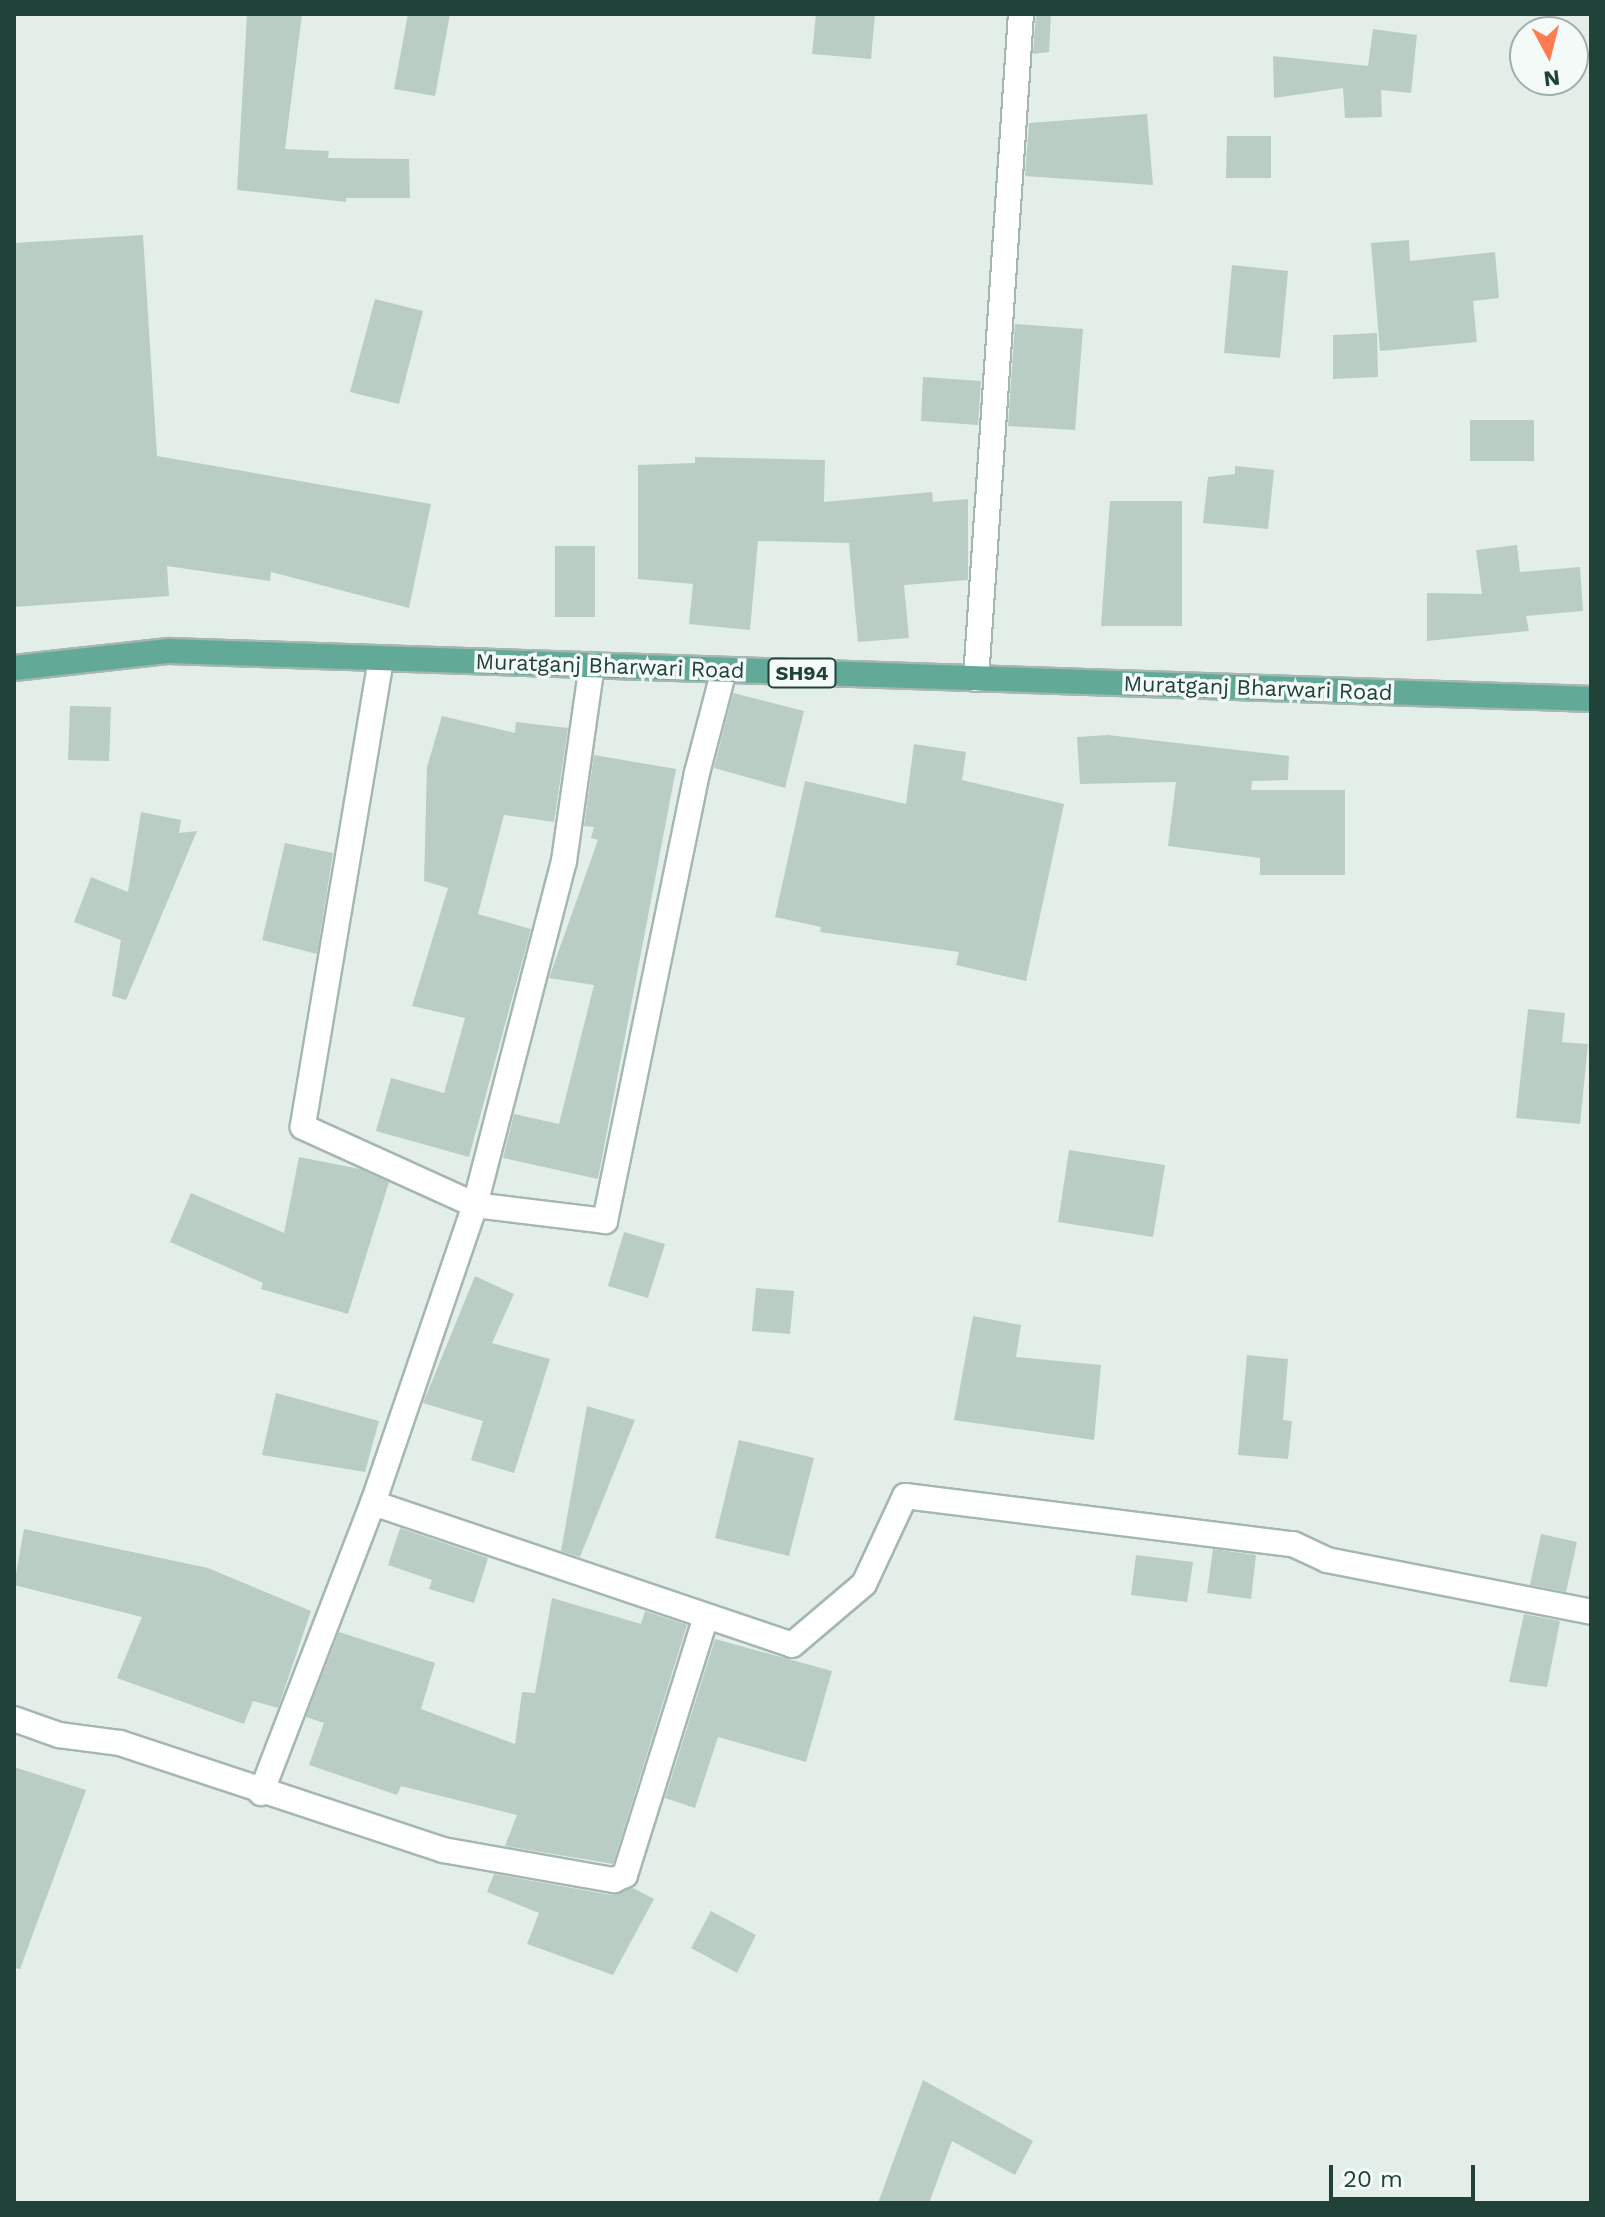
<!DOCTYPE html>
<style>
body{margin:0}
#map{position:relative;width:1605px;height:2217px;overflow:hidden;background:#e3eee9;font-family:"Work Sans",sans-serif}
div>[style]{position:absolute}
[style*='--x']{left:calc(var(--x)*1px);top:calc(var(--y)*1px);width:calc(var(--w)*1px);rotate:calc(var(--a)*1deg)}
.building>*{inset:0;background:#bacdc5}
.roads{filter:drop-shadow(2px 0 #a5b7b1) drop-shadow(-2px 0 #a5b7b1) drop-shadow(0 2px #a5b7b1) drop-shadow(0 -2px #a5b7b1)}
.minor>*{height:24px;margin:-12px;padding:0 12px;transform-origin:12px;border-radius:12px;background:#fff}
.major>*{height:24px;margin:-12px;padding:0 12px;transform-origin:12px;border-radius:12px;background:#62a997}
span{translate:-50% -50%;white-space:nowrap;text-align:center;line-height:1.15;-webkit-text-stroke:7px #f4faf7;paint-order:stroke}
.shield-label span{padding:2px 6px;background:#f4faf7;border:2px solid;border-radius:6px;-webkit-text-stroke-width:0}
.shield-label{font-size:20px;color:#204239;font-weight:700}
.street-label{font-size:22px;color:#204239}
.frame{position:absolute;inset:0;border:16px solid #204239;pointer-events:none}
.north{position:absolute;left:1509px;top:16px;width:80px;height:80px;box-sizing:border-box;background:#f4faf7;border:2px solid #9fb0ab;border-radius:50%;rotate:173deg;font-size:22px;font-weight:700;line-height:32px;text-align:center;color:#204239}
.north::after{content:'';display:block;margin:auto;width:28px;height:36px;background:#ff7c50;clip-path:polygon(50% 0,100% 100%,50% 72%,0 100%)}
.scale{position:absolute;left:1329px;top:2165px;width:146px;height:36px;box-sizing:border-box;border:4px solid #204239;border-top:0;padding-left:10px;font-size:24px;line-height:28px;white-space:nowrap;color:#204239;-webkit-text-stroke:6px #f4faf7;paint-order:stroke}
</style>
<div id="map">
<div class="building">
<i style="clip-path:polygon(247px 14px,302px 14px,285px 149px,329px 151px,328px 158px,409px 159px,410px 198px,346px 198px,346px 202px,237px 190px)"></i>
<i style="clip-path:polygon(408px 14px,450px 14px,435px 96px,394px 89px)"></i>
<i style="clip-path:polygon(816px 14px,875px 14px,871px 59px,812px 54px)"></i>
<i style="clip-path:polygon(1036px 14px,1051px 14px,1049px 52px,1033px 54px)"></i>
<i style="clip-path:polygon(1373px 29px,1417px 35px,1411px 93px,1381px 90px,1382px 117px,1345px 118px,1343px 88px,1274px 98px,1273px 56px,1368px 66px)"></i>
<i style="clip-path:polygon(1147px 114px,1153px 185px,1025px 176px,1029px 123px)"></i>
<i style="clip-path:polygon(1227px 136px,1271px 136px,1271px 178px,1226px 178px)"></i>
<i style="clip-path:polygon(143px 235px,157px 456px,431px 504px,409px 608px,271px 572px,270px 581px,167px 566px,169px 596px,14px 607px,14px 243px)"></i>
<i style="clip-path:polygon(1409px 240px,1410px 261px,1495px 252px,1499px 298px,1473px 301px,1477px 342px,1380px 351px,1371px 243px)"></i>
<i style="clip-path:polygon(1232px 265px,1288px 271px,1280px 358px,1224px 353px)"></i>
<i style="clip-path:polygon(375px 299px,423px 311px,399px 404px,350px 392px)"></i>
<i style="clip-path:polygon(1015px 324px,1083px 329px,1075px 430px,1008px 426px)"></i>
<i style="clip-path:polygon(1377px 333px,1378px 377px,1333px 379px,1333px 335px)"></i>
<i style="clip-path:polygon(923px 377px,981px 381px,978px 425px,921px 421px)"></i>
<i style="clip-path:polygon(1470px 420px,1534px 420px,1534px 461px,1470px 461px)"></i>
<i style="clip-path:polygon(695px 457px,825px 460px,824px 502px,932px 492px,933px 502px,968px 499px,968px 580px,904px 585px,909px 638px,858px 642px,849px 543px,758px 541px,750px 630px,689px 624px,693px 584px,638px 579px,638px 465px,695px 463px)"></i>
<i style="clip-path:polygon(1235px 466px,1274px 470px,1268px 529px,1203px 523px,1208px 477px,1235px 474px)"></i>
<i style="clip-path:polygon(1110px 501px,1182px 501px,1182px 626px,1101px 626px)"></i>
<i style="clip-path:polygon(1517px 545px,1520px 572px,1580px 567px,1583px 611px,1526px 616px,1529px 631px,1427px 641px,1427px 593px,1482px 594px,1476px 550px)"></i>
<i style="clip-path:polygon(555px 546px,595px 546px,595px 617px,555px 617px)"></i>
<i style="clip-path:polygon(733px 693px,804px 711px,785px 788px,714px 768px)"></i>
<i style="clip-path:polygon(70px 706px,111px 707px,109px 761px,68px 760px)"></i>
<i style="clip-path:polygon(442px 716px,515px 733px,516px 722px,568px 728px,554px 822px,504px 815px,478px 914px,531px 929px,469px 1157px,376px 1131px,391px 1078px,444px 1093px,465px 1018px,412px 1006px,448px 888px,424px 881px,427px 767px)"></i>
<i style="clip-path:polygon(1108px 735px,1289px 756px,1288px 780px,1252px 781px,1251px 790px,1345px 790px,1345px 875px,1260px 875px,1260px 858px,1168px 846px,1176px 782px,1080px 784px,1077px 737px)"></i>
<i style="clip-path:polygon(914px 744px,966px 752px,962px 780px,1064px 804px,1026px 981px,956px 965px,959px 952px,820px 932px,821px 927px,775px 917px,805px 781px,906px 804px)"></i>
<i style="clip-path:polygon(594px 755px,676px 769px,598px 1179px,503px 1158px,514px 1114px,559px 1124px,594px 985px,549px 978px,598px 840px,591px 838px,594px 827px,584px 826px)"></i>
<i style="clip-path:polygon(141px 812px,181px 820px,179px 833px,197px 831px,126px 1000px,112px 996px,121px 940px,74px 922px,91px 877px,128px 892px)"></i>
<i style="clip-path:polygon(285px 843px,333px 853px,317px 954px,262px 940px)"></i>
<i style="clip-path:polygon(1528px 1009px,1565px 1013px,1562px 1042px,1588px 1044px,1580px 1124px,1516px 1118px)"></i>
<i style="clip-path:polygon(1069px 1150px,1165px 1165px,1153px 1237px,1058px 1222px)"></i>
<i style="clip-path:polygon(299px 1157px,360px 1169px,389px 1182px,348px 1314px,261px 1289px,263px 1283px,170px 1242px,191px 1193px,284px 1233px)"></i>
<i style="clip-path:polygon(624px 1232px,665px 1244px,648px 1298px,608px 1286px)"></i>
<i style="clip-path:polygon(475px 1276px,514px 1294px,492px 1343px,550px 1359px,514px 1473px,471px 1460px,483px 1421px,423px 1403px)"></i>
<i style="clip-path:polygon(756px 1288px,794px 1291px,790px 1334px,752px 1331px)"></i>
<i style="clip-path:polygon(973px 1316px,1021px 1325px,1016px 1357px,1101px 1365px,1094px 1440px,954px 1420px)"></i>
<i style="clip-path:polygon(1247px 1355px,1288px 1359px,1283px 1420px,1292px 1421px,1288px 1459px,1238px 1455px)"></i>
<i style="clip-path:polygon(276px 1393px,379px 1421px,365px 1472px,262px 1455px)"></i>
<i style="clip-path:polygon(587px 1406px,635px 1420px,580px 1557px,561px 1551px)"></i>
<i style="clip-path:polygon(739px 1440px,814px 1458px,789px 1556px,715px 1538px)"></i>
<i style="clip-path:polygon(400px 1528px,488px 1558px,474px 1603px,429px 1589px,432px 1580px,388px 1565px)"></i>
<i style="clip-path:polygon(24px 1529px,208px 1568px,311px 1611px,278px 1708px,253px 1701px,244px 1724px,117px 1678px,142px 1617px,14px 1585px)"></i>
<i style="clip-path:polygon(1541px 1534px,1577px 1542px,1566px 1592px,1530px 1585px)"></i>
<i style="clip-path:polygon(1213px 1549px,1256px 1555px,1251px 1599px,1207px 1593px)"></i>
<i style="clip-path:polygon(1136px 1555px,1193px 1562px,1187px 1602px,1131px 1595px)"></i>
<i style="clip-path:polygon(552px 1598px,641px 1624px,645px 1611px,687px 1625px,613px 1864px,505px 1846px,517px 1815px,401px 1786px,397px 1795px,309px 1765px,324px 1723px,306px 1717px,339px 1632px,435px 1663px,421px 1709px,515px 1744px,522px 1692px,535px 1693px)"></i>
<i style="clip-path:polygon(1524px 1614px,1560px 1621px,1547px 1687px,1509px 1682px)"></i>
<i style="clip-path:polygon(715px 1639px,832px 1671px,806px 1762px,718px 1737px,695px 1808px,665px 1798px)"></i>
<i style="clip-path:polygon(14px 1767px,86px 1790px,20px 1969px,14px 1968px)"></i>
<i style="clip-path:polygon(494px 1874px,611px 1895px,633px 1888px,654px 1899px,613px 1975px,527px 1944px,539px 1913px,487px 1892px)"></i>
<i style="clip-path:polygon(711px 1911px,756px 1935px,737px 1973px,691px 1948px)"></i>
<i style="clip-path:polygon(923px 2080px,1033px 2141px,1015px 2175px,952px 2141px,929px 2203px,878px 2203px)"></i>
</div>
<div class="roads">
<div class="minor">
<i style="--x:381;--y:659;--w:474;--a:99.5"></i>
<i style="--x:303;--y:1127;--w:189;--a:24.4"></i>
<i style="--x:475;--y:1205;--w:131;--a:7"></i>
<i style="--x:605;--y:1221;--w:457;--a:-78.4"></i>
<i style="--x:697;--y:773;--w:106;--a:-75.3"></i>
<i style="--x:976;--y:679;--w:667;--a:-86.13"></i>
<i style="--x:373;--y:1503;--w:442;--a:18.7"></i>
<i style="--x:792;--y:1645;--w:94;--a:-40.3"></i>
<i style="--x:864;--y:1584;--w:97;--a:-65"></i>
<i style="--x:905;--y:1496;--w:391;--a:7.1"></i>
<i style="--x:1293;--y:1544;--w:38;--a:25"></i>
<i style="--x:1327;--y:1560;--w:269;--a:11.1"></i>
<i style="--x:14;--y:1719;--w:48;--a:19.6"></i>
<i style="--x:59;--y:1735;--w:62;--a:7.5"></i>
<i style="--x:120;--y:1743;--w:340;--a:18.3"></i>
<i style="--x:443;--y:1850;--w:174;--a:10"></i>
<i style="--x:614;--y:1880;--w:12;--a:-24"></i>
<i style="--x:625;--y:1875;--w:267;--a:-72.6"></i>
<i style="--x:261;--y:1793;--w:311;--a:-68.9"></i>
<i style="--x:373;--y:1503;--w:315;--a:-71.1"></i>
<i style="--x:475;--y:1205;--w:355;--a:-75.5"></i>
<i style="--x:564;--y:861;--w:198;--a:-81.9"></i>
</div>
<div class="major">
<i style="--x:14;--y:668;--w:156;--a:-6.3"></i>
<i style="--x:169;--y:651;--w:1423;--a:1.93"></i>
</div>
</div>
<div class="shield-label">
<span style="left:802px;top:673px">SH94</span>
</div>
<div class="street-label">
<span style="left:610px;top:666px;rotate:2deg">Muratganj Bharwari Road</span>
<span style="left:1258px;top:688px;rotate:2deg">Muratganj Bharwari Road</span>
</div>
<div class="frame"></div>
<div class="north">N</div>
<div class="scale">20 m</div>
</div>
